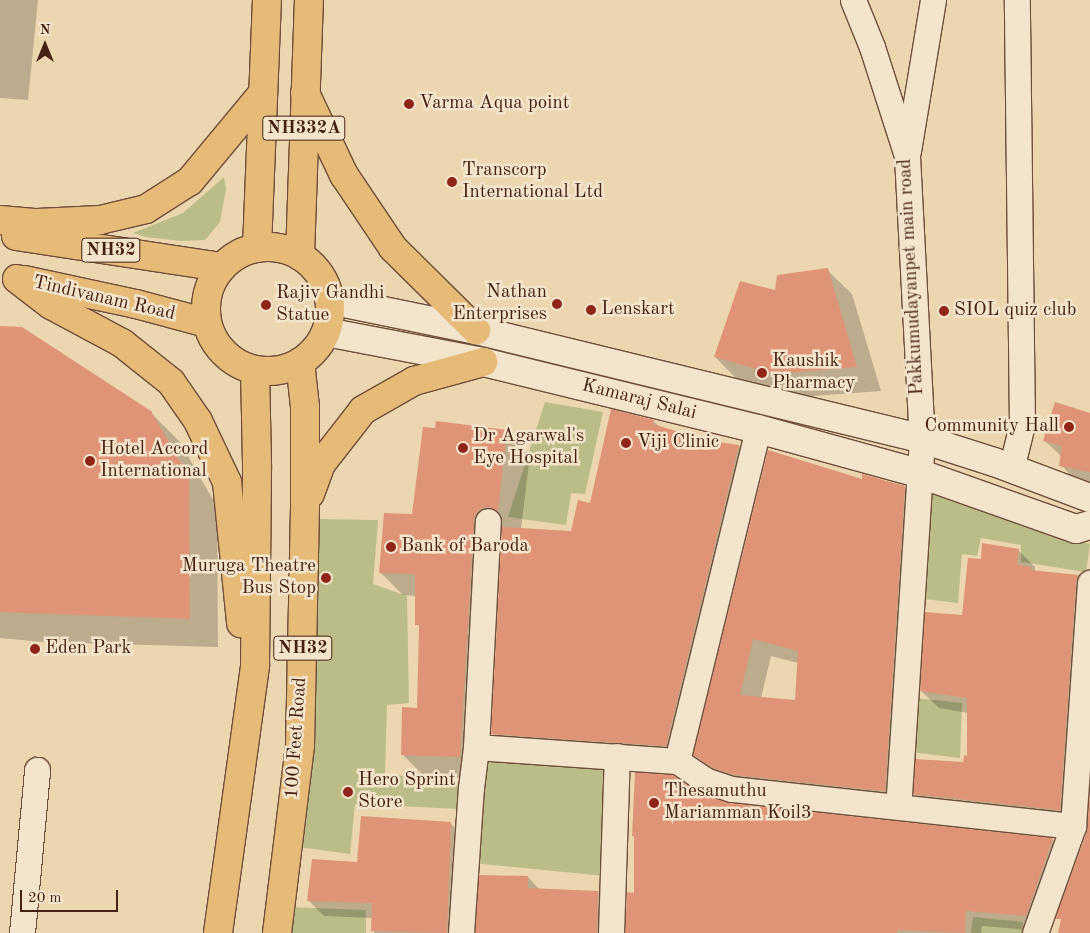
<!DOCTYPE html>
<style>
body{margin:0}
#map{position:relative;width:1090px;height:933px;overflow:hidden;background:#ecd6b0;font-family:"Old Standard TT",serif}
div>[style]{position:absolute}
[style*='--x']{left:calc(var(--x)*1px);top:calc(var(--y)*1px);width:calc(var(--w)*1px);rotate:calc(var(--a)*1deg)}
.green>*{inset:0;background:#bbbd88}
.shadow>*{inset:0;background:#0003}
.building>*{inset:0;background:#df9478}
.roads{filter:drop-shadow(1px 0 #6f4e3b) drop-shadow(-1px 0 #6f4e3b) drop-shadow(0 1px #6f4e3b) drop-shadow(0 -1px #6f4e3b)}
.minor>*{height:25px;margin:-12.5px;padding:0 12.5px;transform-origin:12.5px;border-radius:12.5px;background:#f3e4cc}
.secondary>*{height:28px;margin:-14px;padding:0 14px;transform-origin:14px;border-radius:14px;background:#f3e4cc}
.trunk>*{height:28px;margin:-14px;padding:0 14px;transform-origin:14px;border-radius:14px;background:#e6bb78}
.trunk>.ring{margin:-14px;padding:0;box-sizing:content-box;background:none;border:28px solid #e6bb78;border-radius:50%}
.dots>*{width:14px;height:14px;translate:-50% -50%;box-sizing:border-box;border:2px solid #f3e4cc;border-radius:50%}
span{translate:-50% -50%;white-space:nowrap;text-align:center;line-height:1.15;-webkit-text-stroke:5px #f3e4cc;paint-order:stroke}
.shield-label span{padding:1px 4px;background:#f3e4cc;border:1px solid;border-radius:4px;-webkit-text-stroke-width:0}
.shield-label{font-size:18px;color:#452114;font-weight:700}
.poi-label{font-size:19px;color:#452114}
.left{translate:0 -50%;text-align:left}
.right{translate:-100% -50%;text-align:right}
.street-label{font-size:19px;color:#452114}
.north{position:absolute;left:20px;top:20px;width:50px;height:50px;-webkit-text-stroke:4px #f3e4cc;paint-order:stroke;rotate:0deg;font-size:14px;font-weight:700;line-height:20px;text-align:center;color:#452114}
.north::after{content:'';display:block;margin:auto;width:18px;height:22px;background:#452114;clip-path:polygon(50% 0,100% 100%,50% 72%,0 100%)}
.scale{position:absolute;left:20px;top:890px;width:98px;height:22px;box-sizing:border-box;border:2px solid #452114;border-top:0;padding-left:6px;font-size:15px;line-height:18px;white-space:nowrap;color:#452114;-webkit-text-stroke:4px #f3e4cc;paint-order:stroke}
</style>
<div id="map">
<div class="green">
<i style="clip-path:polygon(224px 177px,226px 189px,220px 222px,205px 240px,182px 241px,145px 237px,133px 233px,183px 213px)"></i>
<i style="clip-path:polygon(545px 402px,603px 412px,585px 494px,571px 493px,566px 525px,508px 517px)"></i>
<i style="clip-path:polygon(923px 489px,1090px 544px,1086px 572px,1021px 562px,1021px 545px,981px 538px,977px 556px,962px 554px,958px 603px,916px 598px)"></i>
<i style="clip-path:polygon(313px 519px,378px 520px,373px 584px,407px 596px,409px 703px,387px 705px,385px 774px,464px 782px,459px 809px,355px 804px,350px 854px,299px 847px)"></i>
<i style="clip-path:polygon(915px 698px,962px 703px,960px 758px,911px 752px)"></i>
<i style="clip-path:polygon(482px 760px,608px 768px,605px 876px,472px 863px)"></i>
<i style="clip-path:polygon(289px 907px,366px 910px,366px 933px,286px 933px)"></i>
<i style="clip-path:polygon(973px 917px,1023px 922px,1022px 933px,971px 933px)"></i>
</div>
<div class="shadow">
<i style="clip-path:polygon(0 0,38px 0,28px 100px,0 98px)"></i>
<i style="clip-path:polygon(827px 270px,852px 294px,881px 391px,800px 397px,739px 381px,715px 357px,776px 292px)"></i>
<i style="clip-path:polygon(0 327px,150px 412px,180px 442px,217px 507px,218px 647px,43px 642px,0 638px)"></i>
<i style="clip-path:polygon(1090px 415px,1090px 484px,1076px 481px,1061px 465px,1061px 456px,1045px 441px)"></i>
<i style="clip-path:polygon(653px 421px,660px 427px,705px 441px,739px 446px,755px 462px,682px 761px,509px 749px,492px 733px,503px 532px,499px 536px,483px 779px,425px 777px,402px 754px,418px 709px,420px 627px,417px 624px,416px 596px,403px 595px,380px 572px,413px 515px,437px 423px,507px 431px,530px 455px,521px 529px,572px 533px)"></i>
<i style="clip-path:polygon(evenodd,769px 451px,863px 481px,904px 487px,922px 505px,902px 808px,754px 792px,713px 772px,695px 754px,769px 451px,771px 656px,798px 663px,796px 701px,761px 698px,771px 656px)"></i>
<i style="clip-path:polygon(1018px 550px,1035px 567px,1035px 572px,1078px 576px,1090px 588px,1077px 827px,932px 811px,914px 794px,965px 763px,968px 757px,968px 713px,939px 708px,921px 691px,963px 617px,982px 561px)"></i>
<i style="clip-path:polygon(699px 794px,730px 804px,1053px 840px,1068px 855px,1041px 931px,982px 926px,981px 933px,627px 933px,635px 894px,636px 838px,633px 836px)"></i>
<i style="clip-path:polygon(450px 823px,466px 839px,462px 933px,374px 933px,374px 918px,324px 916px,308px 900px,358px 863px)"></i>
<i style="clip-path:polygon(528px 877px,540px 890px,598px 892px,613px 908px,613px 933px,477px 933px)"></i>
</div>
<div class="building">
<i style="clip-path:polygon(828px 268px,857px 367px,775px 374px,714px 357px,740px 281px,775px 290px,777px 275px)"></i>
<i style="clip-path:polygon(0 326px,22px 327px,151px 411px,189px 477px,190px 619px,0 612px)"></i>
<i style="clip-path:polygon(1055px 402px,1090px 413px,1090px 472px,1059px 466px,1062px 446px,1043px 441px)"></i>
<i style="clip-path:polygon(611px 409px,654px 420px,653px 424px,705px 440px,739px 445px,666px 746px,491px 734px,502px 527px,571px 531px,578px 500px,590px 503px)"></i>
<i style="clip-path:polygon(436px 421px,507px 430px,498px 511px,489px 507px,482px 508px,476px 513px,474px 520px,460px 757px,401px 755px,402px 707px,417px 708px,419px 625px,415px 625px,415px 574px,379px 573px,384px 513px,412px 514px,423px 427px,435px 428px)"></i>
<i style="clip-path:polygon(evenodd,768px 450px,862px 479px,862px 474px,905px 486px,885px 791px,735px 775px,713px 768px,693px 755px,768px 450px,753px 639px,798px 651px,795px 700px,740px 695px,753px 639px)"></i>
<i style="clip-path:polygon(982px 543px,1019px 549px,1017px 565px,1031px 567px,1031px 570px,1078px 575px,1076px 582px,1060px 810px,913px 794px,915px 759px,963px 762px,964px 755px,967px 756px,967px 698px,920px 691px,925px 612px,962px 615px,968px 558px,981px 559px)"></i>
<i style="clip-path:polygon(635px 772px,672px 775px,699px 793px,730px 803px,1053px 838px,1026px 916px,966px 911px,965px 933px,897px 930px,897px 933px,625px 933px,627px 892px,634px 893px,634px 836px,632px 836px)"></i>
<i style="clip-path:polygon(1090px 789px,1090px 933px,1058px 933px,1061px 919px,1055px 919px,1087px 831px)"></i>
<i style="clip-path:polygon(361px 816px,451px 822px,447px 933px,371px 931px,372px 903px,307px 901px,312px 859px,357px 862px)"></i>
<i style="clip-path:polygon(479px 875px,528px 876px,528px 888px,598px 891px,597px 933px,475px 933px)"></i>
</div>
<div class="roads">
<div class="minor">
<i style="--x:853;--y:0;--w:51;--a:68"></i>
<i style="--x:872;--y:47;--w:114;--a:72.2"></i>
<i style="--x:907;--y:156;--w:283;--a:87"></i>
<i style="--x:922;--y:439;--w:368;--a:93.7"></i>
<i style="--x:908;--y:151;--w:153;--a:-80.6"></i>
<i style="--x:1011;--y:469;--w:45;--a:-76"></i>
<i style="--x:1022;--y:425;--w:425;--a:-90.7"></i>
<i style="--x:476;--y:747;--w:201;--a:4"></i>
<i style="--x:677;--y:761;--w:36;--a:34"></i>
<i style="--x:707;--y:781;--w:26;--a:18"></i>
<i style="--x:732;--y:789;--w:343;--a:6.2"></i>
<i style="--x:677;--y:761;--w:342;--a:-76.3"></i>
<i style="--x:22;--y:933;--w:164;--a:-84.7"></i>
<i style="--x:461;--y:933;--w:145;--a:-86.1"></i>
<i style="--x:471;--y:788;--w:41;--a:-83"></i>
<i style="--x:476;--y:747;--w:226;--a:-87"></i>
<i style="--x:611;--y:933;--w:177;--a:-88.1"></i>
<i style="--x:1035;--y:933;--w:114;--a:-70.4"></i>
<i style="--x:1073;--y:826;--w:244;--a:-86"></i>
</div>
<div class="secondary">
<i style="--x:330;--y:300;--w:149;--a:11.6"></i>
<i style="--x:476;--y:330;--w:459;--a:13.7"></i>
<i style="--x:922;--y:439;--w:76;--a:17.7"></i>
<i style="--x:994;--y:462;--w:103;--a:20.6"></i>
<i style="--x:326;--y:332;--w:160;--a:10.8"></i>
<i style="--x:483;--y:362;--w:283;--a:13.7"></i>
<i style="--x:758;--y:429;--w:166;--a:15.4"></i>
<i style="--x:918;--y:473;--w:168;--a:19.5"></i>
<i style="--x:1076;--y:529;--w:15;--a:-16"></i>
</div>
<div class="trunk">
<i style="--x:305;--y:93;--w:91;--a:64.6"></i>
<i style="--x:344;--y:175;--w:88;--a:56.1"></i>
<i style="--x:393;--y:248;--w:117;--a:44.7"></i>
<i style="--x:0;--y:220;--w:37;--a:5"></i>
<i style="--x:37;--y:223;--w:63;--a:-2.7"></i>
<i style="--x:100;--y:220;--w:47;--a:-13.4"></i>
<i style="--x:146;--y:209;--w:52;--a:-32.5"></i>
<i style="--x:190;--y:181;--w:114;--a:-50.3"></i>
<i style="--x:16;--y:236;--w:208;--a:8.6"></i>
<i class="ring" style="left:206px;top:247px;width:96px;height:96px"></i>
<i style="--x:257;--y:248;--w:248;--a:-87.7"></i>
<i style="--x:300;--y:256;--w:256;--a:-88"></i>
<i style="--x:17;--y:279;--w:43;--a:37.4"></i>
<i style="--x:51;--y:305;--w:81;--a:28.2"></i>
<i style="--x:122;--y:343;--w:63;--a:38.5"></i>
<i style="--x:171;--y:382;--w:47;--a:55.3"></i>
<i style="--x:198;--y:421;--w:68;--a:64.6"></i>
<i style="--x:227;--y:482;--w:142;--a:84.3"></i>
<i style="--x:24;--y:280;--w:115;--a:12.1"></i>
<i style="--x:136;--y:304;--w:73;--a:15"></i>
<i style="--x:310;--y:494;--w:32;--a:-70"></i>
<i style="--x:321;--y:464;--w:68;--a:-52.1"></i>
<i style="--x:363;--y:410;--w:59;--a:-29.6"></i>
<i style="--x:414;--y:381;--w:72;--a:-15.4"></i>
<i style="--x:218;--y:933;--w:271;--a:-82.1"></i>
<i style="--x:255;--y:665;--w:201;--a:-89.4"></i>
<i style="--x:257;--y:464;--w:94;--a:-91.2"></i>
<i style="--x:277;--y:933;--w:188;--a:-83"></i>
<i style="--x:300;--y:746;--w:239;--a:-88.8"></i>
<i style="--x:305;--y:507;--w:100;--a:-90"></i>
<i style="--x:305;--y:407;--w:45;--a:-96.3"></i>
</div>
</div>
<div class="dots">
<i style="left:409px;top:104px;background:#8f2418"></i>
<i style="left:452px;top:182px;background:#8f2418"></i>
<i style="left:557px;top:304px;background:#8f2418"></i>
<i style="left:266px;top:305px;background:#8f2418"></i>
<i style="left:591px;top:310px;background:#8f2418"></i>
<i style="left:944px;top:311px;background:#8f2418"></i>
<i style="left:762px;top:373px;background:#8f2418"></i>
<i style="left:1069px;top:427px;background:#8f2418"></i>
<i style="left:626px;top:443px;background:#8f2418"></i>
<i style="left:463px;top:448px;background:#8f2418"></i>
<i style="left:90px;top:461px;background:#8f2418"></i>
<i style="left:391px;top:547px;background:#8f2418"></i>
<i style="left:326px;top:578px;background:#8f2418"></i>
<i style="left:35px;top:649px;background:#8f2418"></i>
<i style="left:348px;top:792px;background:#8f2418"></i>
<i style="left:654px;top:803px;background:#8f2418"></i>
</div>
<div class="shield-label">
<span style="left:304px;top:128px">NH332A</span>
<span style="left:111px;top:250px">NH32</span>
<span style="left:303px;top:648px">NH32</span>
</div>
<div class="poi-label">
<span class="left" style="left:419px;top:104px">Varma Aqua point</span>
<span class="left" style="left:462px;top:182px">Transcorp<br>International Ltd</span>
<span class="right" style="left:547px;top:304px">Nathan<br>Enterprises</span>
<span class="left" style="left:276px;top:305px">Rajiv Gandhi<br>Statue</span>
<span class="left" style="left:601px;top:310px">Lenskart</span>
<span class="left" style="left:954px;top:311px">SIOL quiz club</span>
<span class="left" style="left:772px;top:373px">Kaushik<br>Pharmacy</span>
<span class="right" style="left:1059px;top:427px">Community Hall</span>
<span class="left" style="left:473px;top:448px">Dr Agarwal's<br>Eye Hospital</span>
<span class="left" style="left:637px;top:443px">Viji Clinic</span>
<span class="left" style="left:100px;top:461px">Hotel Accord<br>International</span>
<span class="left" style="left:401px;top:547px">Bank of Baroda</span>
<span class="right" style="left:316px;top:578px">Muruga Theatre<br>Bus Stop</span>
<span class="left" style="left:45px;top:649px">Eden Park</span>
<span class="left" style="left:358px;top:792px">Hero Sprint<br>Store</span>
<span class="left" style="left:664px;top:803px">Thesamuthu<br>Mariamman Koil3</span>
</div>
<div class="street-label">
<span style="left:912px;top:277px;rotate:-93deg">Pakkumudayanpet main road</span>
<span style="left:104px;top:299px;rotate:13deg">Tindivanam Road</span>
<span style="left:639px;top:400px;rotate:14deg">Kamaraj Salai</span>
<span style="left:297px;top:738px;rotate:-86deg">100 Feet Road</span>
</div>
<div class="north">N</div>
<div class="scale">20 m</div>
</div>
